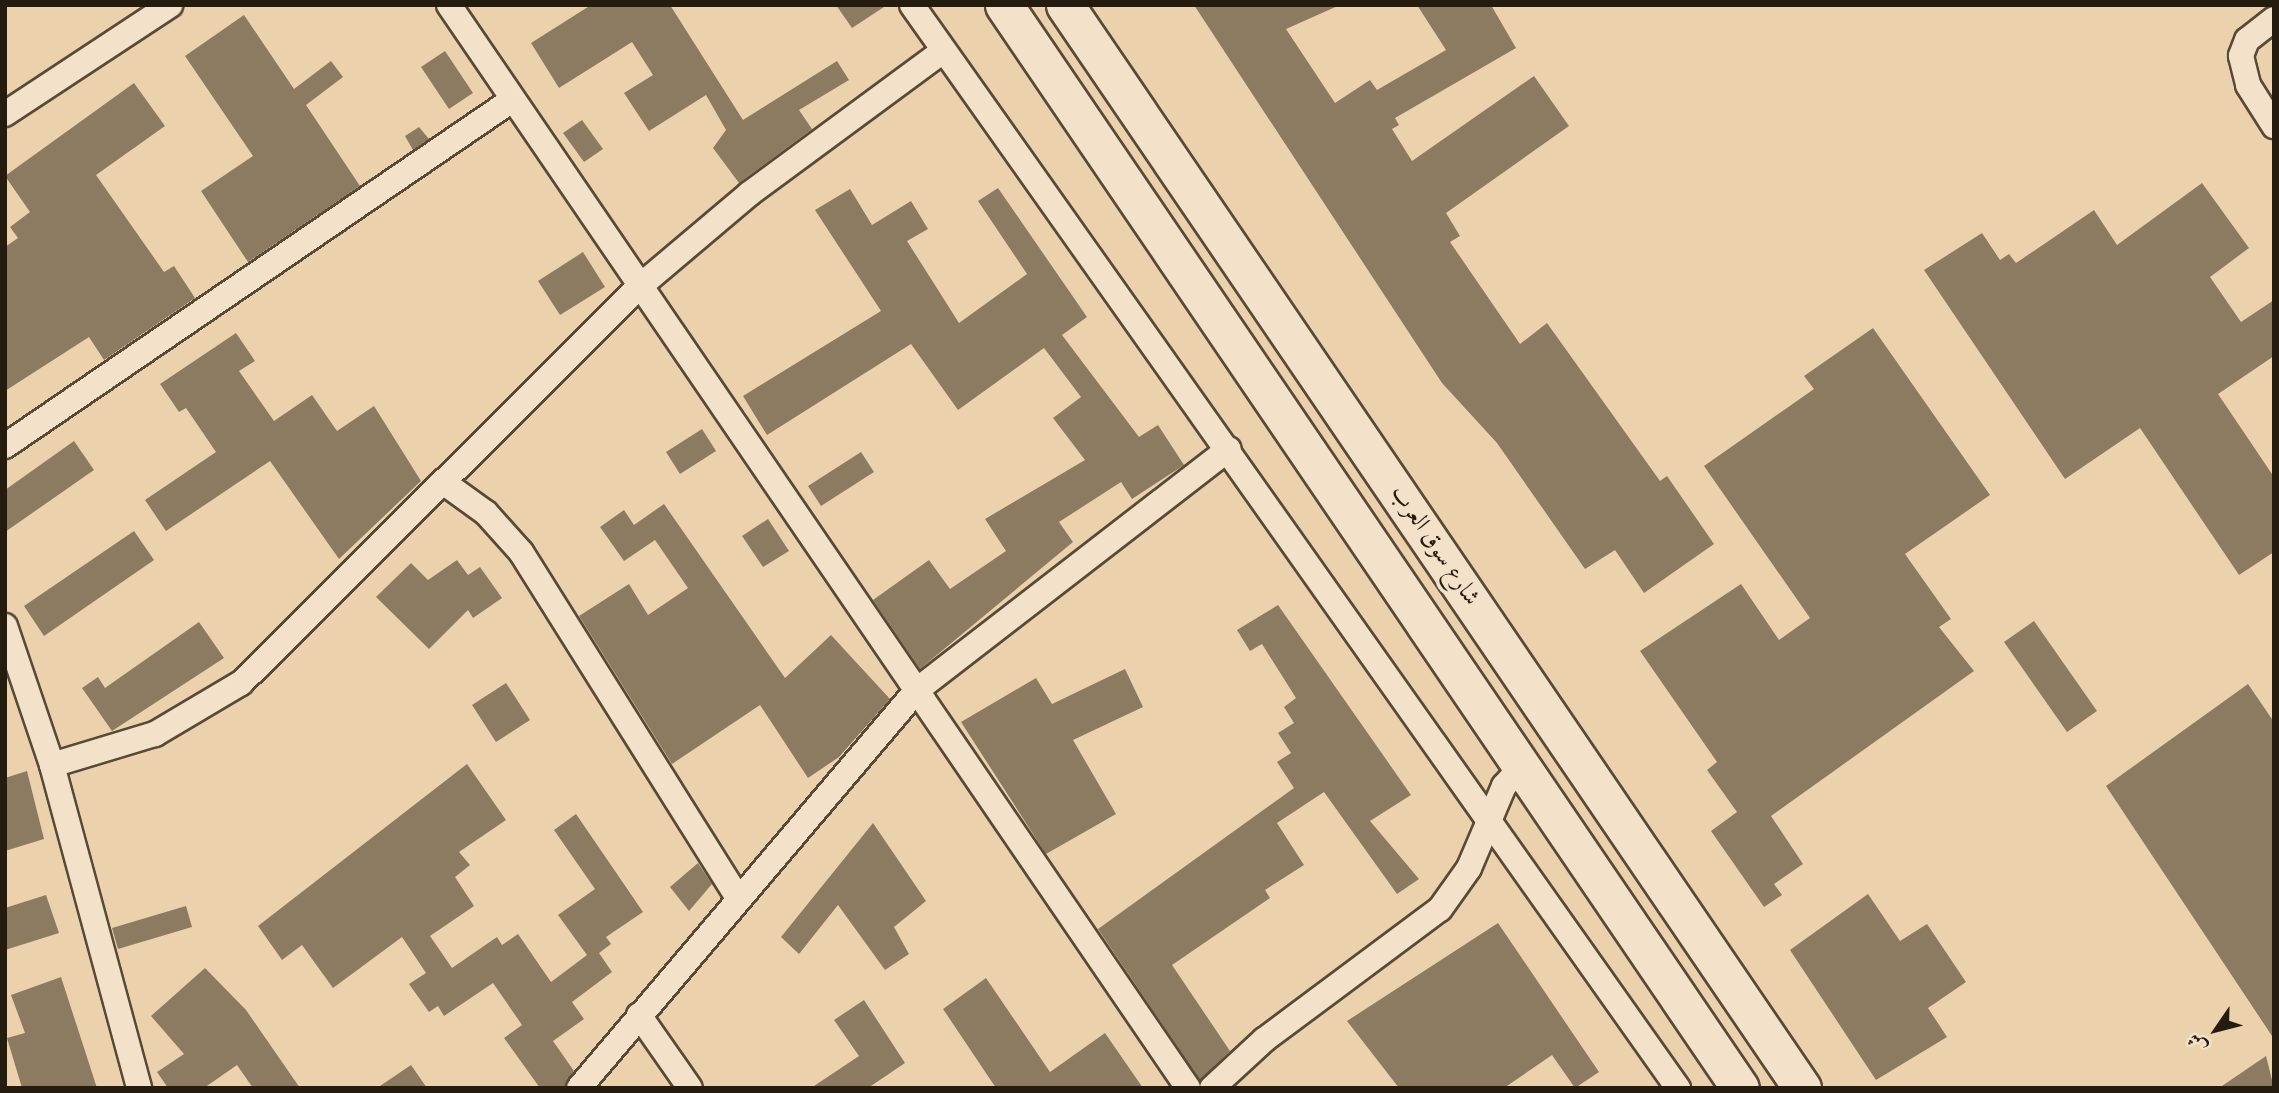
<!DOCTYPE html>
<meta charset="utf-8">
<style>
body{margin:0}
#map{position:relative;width:2279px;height:1093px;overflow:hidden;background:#ecd2ac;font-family:"Sorts Mill Goudy",Amiri,serif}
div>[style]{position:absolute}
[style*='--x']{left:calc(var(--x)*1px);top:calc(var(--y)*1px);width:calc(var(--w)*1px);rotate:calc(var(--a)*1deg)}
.building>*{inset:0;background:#8c7b61}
.roads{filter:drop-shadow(2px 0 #574a37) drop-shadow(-2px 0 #574a37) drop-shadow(0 2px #574a37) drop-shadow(0 -2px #574a37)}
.street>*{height:24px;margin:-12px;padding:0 12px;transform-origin:12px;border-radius:12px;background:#f3e2c9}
.secondary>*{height:37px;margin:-18.5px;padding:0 18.5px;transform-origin:18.5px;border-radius:18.5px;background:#f3e2c9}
span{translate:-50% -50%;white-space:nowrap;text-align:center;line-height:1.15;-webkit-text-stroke:7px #f3e2c9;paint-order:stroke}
.street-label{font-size:24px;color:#251c10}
.frame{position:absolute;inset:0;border:7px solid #251c10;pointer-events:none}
.north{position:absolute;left:2181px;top:995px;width:70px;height:70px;-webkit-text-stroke:5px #f3e2c9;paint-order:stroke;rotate:235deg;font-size:19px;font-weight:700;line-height:28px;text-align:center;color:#251c10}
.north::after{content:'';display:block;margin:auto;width:24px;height:32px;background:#251c10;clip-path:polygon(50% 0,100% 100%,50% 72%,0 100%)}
</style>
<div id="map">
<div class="building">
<i style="clip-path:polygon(591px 5px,670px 5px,743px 120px,837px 61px,849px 80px,799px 110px,812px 129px,739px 183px,713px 148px,726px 130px,706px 95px,649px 131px,624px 93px,653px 75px,632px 42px,559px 88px,531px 43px)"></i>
<i style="clip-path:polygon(836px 5px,887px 5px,852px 28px)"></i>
<i style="clip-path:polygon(1194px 5px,1340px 5px,1286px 29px,1335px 103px,1370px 80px,1377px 90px,1446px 50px,1417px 5px,1491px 5px,1516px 48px,1395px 118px,1399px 125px,1392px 129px,1412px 161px,1534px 76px,1569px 126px,1446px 213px,1460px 236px,1450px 242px,1520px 344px,1547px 323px,1660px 481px,1667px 476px,1714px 544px,1644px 593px,1615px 550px,1585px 569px,1497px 443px,1442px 383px)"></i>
<i style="clip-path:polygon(244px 15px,294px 89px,331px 61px,343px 77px,306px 105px,360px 186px,248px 262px,201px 191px,253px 156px,185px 56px)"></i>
<i style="clip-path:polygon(445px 51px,473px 93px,449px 109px,421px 67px)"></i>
<i style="clip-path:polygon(134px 83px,165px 126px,96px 175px,164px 272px,174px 266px,195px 298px,104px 360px,89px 337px,5px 391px,5px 247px,18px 238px,10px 227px,30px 212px,5px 176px)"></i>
<i style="clip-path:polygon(582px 120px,603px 149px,584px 162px,563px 133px)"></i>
<i style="clip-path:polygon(419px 127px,429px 139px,413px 150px,405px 136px)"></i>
<i style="clip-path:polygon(2202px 183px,2249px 248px,2210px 277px,2241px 322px,2274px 300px,2274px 356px,2218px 394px,2274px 477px,2274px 552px,2239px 575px,2140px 428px,2065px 479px,1924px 270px,1982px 233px,2000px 260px,2009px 254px,2016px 263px,2094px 210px,2117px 245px)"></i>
<i style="clip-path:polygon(998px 188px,1087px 317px,1062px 335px,1139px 437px,1158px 425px,1184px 465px,1132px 499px,1121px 482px,1059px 522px,1073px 542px,920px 669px,873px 600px,929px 560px,950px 589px,1006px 551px,985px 519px,1085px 460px,1053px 418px,1081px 397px,1044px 348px,958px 410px,911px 344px,767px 435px,743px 396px,881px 311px,815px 210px,850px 189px,872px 225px,911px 201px,928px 229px,907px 241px,959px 323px,1027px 274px,978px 201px)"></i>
<i style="clip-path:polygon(583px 252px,605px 287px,560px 315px,538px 281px)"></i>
<i style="clip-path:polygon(1873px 328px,1990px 495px,1905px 554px,1951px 619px,1939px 627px,1974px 671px,1771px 816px,1803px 864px,1774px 884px,1782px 895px,1764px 907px,1711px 831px,1737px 812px,1707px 770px,1717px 762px,1640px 651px,1741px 584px,1779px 640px,1810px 618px,1704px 466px,1814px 389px,1804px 376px)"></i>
<i style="clip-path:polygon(236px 333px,255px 361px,239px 371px,274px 421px,312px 395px,337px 431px,374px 406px,421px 481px,339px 559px,270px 461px,166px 531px,145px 500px,216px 452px,186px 408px,179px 412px,160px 384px)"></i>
<i style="clip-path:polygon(702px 429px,716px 451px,680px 474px,666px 452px)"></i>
<i style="clip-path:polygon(74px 441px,94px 470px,5px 532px,5px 490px)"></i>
<i style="clip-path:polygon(861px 452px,874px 472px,821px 506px,808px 486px)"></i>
<i style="clip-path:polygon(664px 504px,785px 678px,831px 635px,890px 699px,839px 757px,808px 778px,760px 705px,672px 764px,579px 616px,629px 584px,648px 615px,688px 588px,655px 540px,624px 561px,600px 527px,624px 510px,634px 525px)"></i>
<i style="clip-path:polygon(768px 519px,789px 551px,763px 567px,742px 536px)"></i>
<i style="clip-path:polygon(134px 531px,154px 560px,44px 636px,24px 606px)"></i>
<i style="clip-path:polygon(457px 560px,468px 575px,480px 567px,502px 598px,473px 618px,468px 610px,429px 649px,376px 597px,411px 563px,428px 580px)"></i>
<i style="clip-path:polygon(1278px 605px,1411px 795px,1370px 821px,1419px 879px,1397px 894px,1324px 792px,1277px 823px,1304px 865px,1265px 890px,1270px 898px,1172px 965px,1230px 1051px,1200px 1080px,1098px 929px,1294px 788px,1277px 762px,1291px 753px,1278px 733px,1294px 723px,1284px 707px,1296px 698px,1262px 644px,1250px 651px,1237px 630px)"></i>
<i style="clip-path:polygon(2034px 621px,2097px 711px,2067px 732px,2004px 642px)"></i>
<i style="clip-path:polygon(199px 622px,224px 658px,112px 731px,82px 688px,98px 677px,105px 688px)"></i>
<i style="clip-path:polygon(1125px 669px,1143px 707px,1073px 740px,1116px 814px,1046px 854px,961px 722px,1036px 678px,1052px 704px)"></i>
<i style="clip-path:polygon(506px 683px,530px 720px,496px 742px,472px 705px)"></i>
<i style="clip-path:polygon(2248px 684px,2274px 722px,2274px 1039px,2106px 786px)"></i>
<i style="clip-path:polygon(467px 764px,506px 820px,459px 852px,470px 865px,455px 877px,474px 906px,430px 936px,452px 968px,497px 937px,502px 945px,518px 934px,551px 982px,587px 955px,558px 915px,595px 889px,554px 830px,576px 814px,643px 912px,606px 937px,611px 944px,599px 953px,612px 972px,572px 1002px,584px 1019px,553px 1041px,574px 1071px,564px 1088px,540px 1088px,504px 1038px,522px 1025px,493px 983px,444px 1016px,438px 1006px,429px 1012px,409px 984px,426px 973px,402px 937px,333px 988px,302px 945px,282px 960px,258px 926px)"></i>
<i style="clip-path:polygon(27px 771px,44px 839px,5px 851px,5px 778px)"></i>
<i style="clip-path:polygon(873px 823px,926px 901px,894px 927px,909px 954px,885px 970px,838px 905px,799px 954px,781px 937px)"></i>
<i style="clip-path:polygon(698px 863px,712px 884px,689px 911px,670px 887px)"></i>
<i style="clip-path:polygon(1868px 894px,1900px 941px,1927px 924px,1966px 982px,1928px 1008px,1947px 1037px,1876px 1080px,1790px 950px)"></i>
<i style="clip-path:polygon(46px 895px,59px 933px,5px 950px,5px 908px)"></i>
<i style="clip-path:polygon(186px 906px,192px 927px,118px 949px,112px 928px)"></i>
<i style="clip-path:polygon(1498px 923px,1599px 1072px,1575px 1088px,1552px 1055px,1504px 1088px,1399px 1088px,1347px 1021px)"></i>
<i style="clip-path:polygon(205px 968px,246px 1010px,300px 1088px,253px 1088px,237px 1065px,204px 1088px,168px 1088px,157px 1072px,184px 1054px,151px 1016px)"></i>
<i style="clip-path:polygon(61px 977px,97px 1088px,22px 1088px,7px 1038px,25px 1033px,11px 995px)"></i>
<i style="clip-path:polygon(986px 978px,1050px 1072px,1105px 1033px,1143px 1088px,996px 1088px,943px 1009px)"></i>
<i style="clip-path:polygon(864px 1000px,905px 1063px,868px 1088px,811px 1088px,859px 1056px,834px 1020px)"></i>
<i style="clip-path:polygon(2266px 1056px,2274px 1088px,2219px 1088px)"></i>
<i style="clip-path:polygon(411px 1065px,427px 1088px,377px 1088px)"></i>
</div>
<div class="roads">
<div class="street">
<i style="--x:449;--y:5;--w:1311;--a:55.69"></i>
<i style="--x:912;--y:5;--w:1327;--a:54.73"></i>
<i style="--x:2274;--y:19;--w:34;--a:142"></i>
<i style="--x:2247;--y:40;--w:17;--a:111"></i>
<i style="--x:2241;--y:56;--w:30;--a:76"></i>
<i style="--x:2248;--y:85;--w:49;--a:57.6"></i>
<i style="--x:5;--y:114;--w:198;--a:-33.4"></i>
<i style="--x:5;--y:446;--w:614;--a:-34.31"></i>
<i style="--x:443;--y:482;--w:53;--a:35.8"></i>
<i style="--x:486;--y:513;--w:52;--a:48.1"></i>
<i style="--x:521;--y:552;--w:406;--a:57.9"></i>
<i style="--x:5;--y:626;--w:147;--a:71.3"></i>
<i style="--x:52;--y:765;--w:335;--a:74.9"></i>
<i style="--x:52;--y:765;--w:108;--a:-16.8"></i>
<i style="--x:155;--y:734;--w:100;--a:-30.7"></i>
<i style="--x:241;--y:683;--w:561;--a:-44.86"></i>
<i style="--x:639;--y:287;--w:144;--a:-40.2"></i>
<i style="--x:749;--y:194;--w:241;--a:-36.4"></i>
<i style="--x:639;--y:1015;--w:89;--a:55.1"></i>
<i style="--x:579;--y:1088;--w:522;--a:-49.66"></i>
<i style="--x:917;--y:690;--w:394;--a:-37.7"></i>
<i style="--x:1212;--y:1088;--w:71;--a:-42.7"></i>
<i style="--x:1264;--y:1040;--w:219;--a:-36.7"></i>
<i style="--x:1440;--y:909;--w:50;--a:-54.7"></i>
<i style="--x:1469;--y:868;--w:89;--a:-66.9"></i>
<i style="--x:1504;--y:786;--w:26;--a:-47"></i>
</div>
<div class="secondary">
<i style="--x:1004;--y:5;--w:1309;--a:55.8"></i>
<i style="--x:1065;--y:5;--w:1310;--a:55.76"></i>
</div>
</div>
<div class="street-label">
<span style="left:1434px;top:546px;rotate:56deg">شارع سوق العرب</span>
</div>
<div class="frame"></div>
<div class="north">ش</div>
</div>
